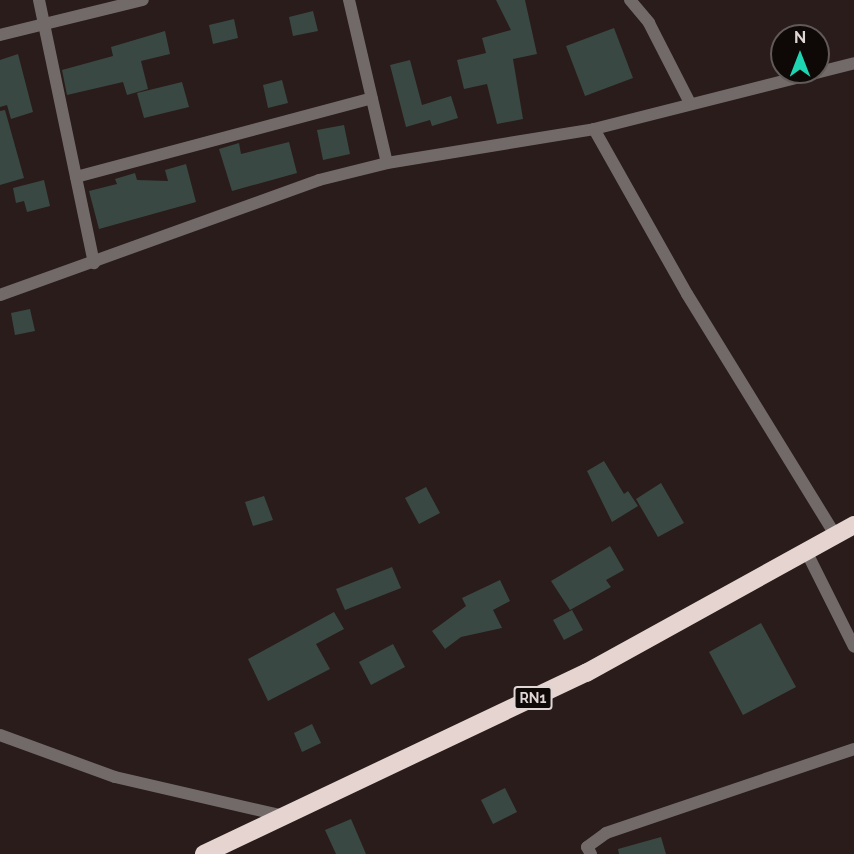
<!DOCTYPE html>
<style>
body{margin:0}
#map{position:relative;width:854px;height:854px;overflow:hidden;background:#291c1a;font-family:Raleway,sans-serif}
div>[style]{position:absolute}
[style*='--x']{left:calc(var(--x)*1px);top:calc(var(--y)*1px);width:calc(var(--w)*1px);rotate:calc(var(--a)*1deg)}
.building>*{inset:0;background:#3a4844}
.street>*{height:12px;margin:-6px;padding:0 6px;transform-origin:6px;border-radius:6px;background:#726a69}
.highway>*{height:18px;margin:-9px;padding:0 9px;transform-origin:9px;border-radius:9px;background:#e6d4d0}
span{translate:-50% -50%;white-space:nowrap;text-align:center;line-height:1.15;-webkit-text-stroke:6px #0e0807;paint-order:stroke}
.shield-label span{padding:2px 4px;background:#0e0807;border:2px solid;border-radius:4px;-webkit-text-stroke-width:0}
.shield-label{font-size:14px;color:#ded5d4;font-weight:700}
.north{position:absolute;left:770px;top:24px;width:60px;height:60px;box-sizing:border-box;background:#0e0807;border:2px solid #615a59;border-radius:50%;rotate:0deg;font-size:16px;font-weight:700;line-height:24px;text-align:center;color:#ded5d4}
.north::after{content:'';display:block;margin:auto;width:21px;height:27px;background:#1ed5b1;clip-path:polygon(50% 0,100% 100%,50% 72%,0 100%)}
</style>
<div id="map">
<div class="building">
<i style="clip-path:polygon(496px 0,525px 0,537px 54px,513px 59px,523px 119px,497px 124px,487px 84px,464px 89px,457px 60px,486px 53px,482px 38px,511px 30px)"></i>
<i style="clip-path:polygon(313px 11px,318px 31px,293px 36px,289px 17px)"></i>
<i style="clip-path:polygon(234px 19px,238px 38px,213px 44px,209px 25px)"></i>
<i style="clip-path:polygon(614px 28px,633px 78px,585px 96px,566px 46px)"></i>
<i style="clip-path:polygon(165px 31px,170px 54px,141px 61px,148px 89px,127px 95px,123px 82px,67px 95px,62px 70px,113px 56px,111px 47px)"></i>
<i style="clip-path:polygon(18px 54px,33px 112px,11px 119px,7px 105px,0 107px,0 60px)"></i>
<i style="clip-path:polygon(410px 60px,422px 105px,451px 96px,458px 118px,432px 126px,430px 120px,406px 127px,390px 65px)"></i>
<i style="clip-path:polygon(282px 80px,288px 103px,268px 108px,263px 85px)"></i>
<i style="clip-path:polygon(182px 82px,189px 107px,144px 118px,137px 93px)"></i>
<i style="clip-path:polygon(5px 110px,24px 178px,0 185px,0 111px)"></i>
<i style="clip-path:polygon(344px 125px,350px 154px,323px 160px,317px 130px)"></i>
<i style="clip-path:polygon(289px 142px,297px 173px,232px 191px,219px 149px,239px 143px,241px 154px)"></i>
<i style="clip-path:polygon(186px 164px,196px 202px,99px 229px,89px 191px,117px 184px,115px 179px,135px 173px,137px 180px,168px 181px,165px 170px)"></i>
<i style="clip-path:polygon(44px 180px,50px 206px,27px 212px,24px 201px,16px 203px,13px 188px)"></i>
<i style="clip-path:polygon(30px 309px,35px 331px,15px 335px,11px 313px)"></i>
<i style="clip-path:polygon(604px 461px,624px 494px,628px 491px,638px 506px,612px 522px,587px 471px)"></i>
<i style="clip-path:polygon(661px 483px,684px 523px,658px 537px,636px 499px)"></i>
<i style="clip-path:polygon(426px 487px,440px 513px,419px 524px,405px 498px)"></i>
<i style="clip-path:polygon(264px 496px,273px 520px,253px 526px,245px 502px)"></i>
<i style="clip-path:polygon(610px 546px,624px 570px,606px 580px,611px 587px,570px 610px,551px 581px)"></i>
<i style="clip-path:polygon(392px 567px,401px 588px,345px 610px,336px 589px)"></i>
<i style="clip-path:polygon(500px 580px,510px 601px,493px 610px,502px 628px,461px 637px,445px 649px,432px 631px,466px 606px,462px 598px)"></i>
<i style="clip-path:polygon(572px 610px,583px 630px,564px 640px,553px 620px)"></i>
<i style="clip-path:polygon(334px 612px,344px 629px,316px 644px,330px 669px,268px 701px,248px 659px)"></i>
<i style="clip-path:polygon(761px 623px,796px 687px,743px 715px,709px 652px)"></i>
<i style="clip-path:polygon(393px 644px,405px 667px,371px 685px,359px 662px)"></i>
<i style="clip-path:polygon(312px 724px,321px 743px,302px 752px,294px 733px)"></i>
<i style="clip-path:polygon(505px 788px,517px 812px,493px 824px,481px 800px)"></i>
<i style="clip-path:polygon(351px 819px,366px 854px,336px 854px,325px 830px)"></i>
<i style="clip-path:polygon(661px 837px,666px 854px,619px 854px,618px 849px)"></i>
</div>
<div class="street">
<i style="--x:39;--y:0;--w:269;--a:78.2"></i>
<i style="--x:349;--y:0;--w:167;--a:76.9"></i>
<i style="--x:630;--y:0;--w:30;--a:50"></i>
<i style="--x:649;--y:23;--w:90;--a:62.9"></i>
<i style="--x:0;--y:35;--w:147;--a:-13.8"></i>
<i style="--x:594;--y:129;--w:189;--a:60.6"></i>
<i style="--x:687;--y:294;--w:284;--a:58.4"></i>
<i style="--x:76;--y:177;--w:306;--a:-14.9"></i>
<i style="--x:0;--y:295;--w:339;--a:-19.8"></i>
<i style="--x:319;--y:180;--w:70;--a:-14"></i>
<i style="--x:387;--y:163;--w:210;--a:-9.3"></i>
<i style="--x:594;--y:129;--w:268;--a:-14.2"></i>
<i style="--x:806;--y:551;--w:107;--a:63.4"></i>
<i style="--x:0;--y:735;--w:122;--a:20.1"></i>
<i style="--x:115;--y:777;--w:173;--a:13"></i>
<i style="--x:591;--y:854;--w:8;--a:-120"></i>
<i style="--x:587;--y:847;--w:24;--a:-36"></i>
<i style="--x:606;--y:833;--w:262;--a:-18.7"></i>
</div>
<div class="highway">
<i style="--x:204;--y:854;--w:423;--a:-25.4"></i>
<i style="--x:586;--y:673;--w:306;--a:-28.9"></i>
</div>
<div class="shield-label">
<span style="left:533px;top:698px">RN1</span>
</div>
<div class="north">N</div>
</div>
